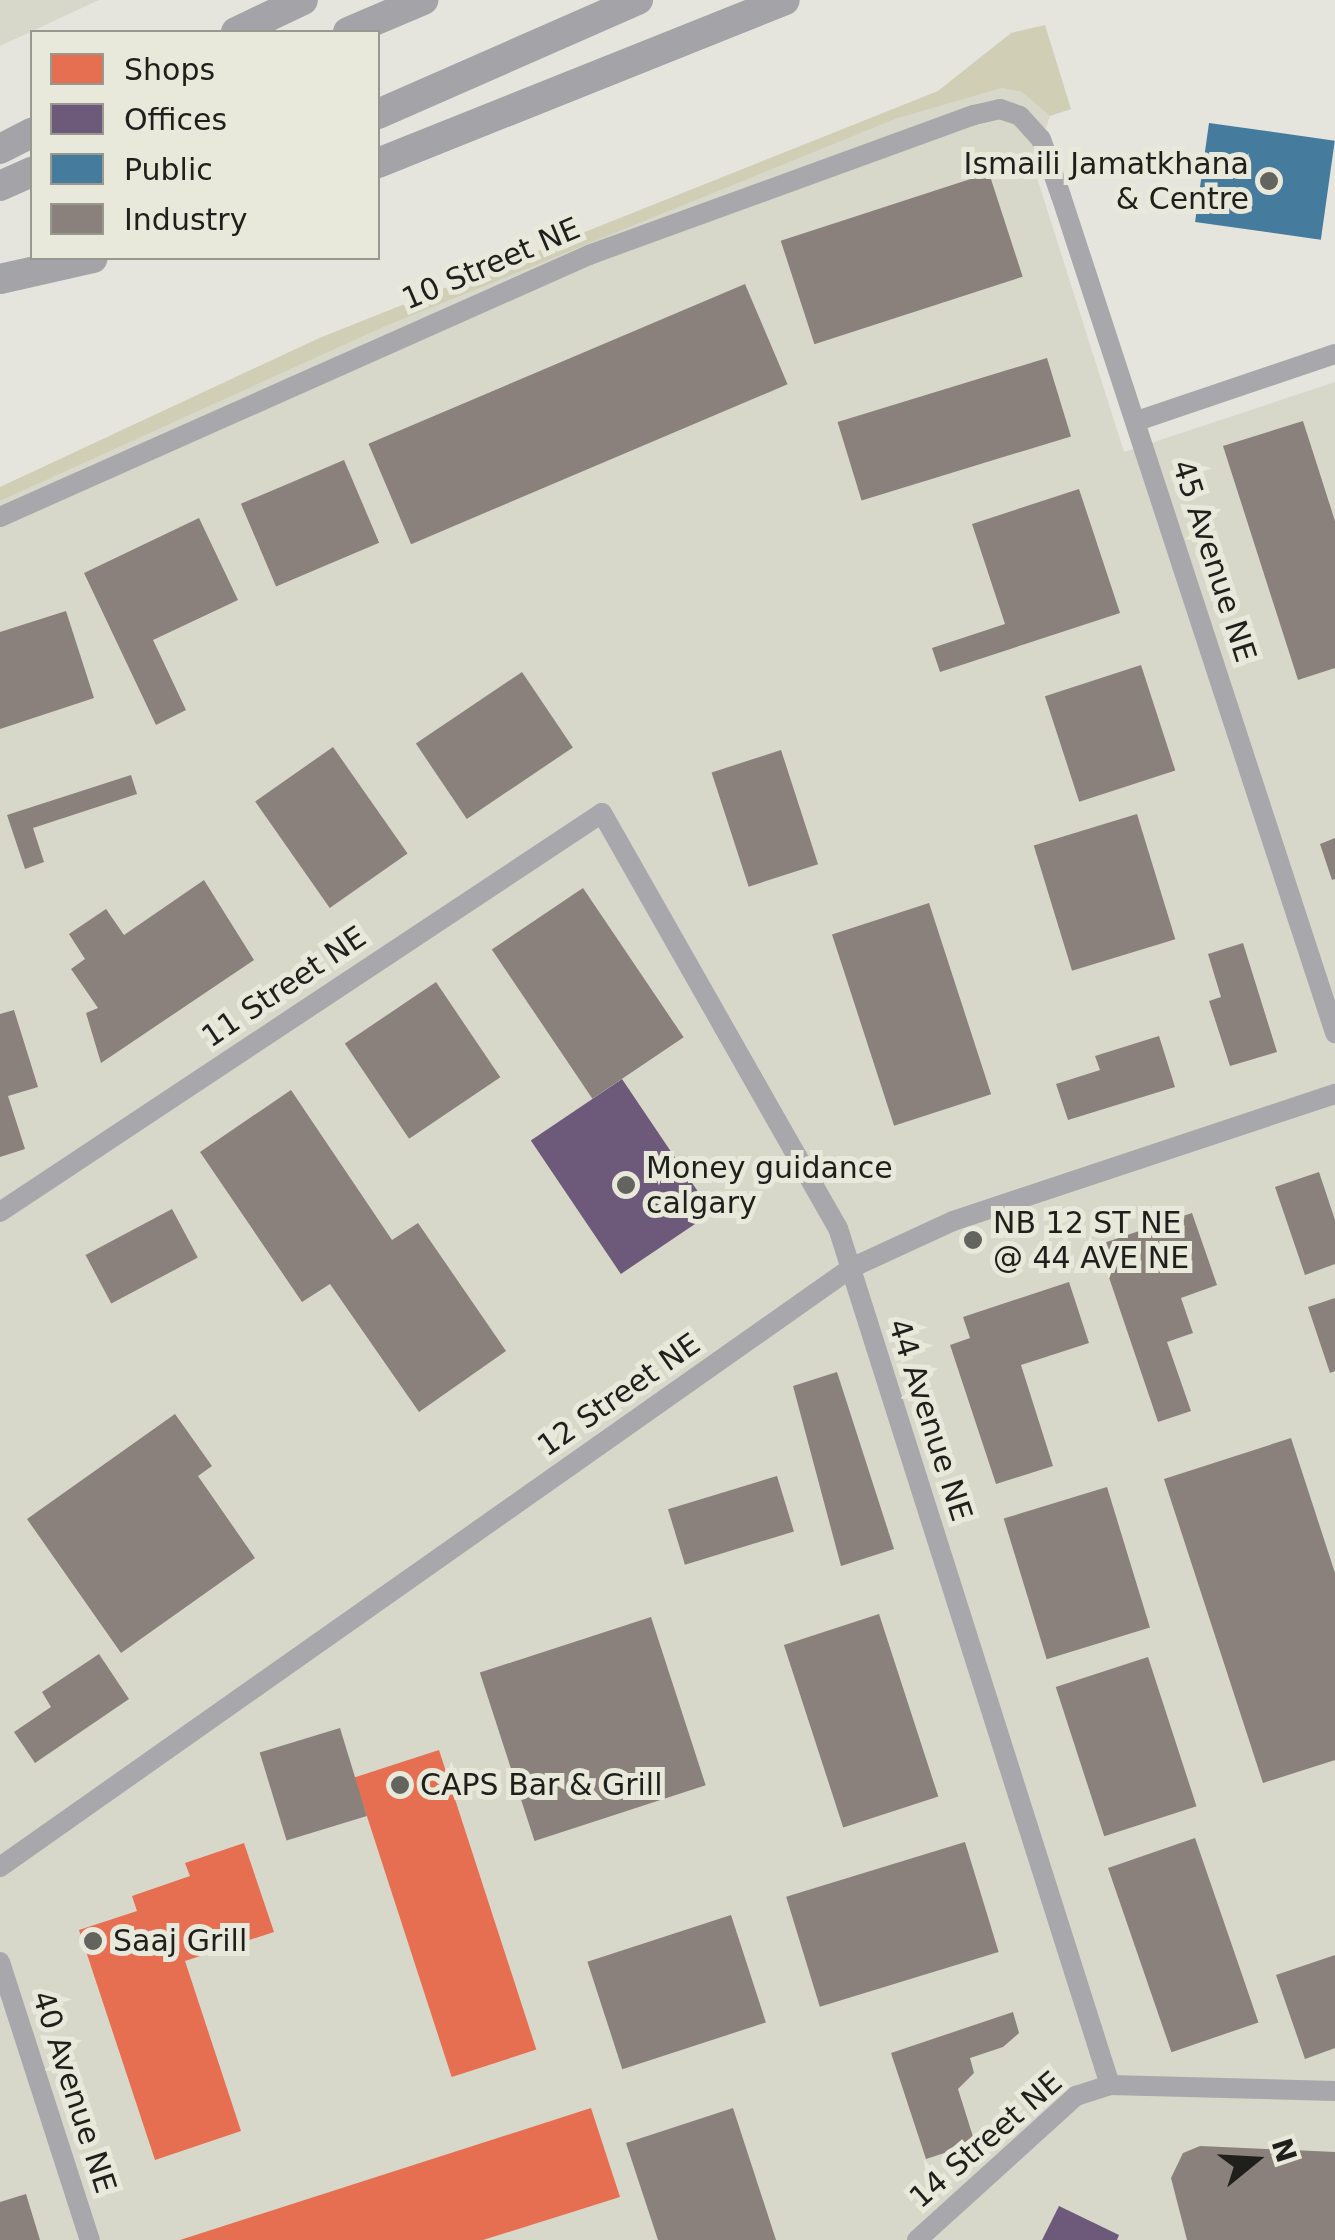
<!DOCTYPE html>
<style>
body{margin:0}
#map{position:relative;width:1335px;height:2240px;overflow:hidden;background:#e5e5de;font-family:"DejaVu Sans",sans-serif}
div>[style]{position:absolute}
[style*='--x']{left:calc(var(--x)*1px);top:calc(var(--y)*1px);width:calc(var(--w)*1px);rotate:calc(var(--a)*1deg)}
.built>*{inset:0;background:#d7d7ca}
.green>*{inset:0;background:#d0ceb5}
.shops>*{inset:0;background:#e76f51;transform-origin:0 0}
.offices>*{inset:0;background:#6d597a;transform-origin:0 0}
.public>*{inset:0;background:#457b9d;transform-origin:0 0}
.industry>*{inset:0;background:#8a817c;transform-origin:0 0}
.minor>*{height:20px;margin:-10px;padding:0 10px;transform-origin:10px;border-radius:10px;background:#a8a7ab}
.highway>*{height:30px;margin:-15px;padding:0 15px;transform-origin:15px;border-radius:15px;background:#a4a3a7}
.dots>*{width:28px;height:28px;translate:-50% -50%;box-sizing:border-box;border:5px solid #e8e8db;border-radius:50%}
span{translate:-50% -50%;white-space:nowrap;text-align:center;line-height:1.15;-webkit-text-stroke:10px #e8e8db;paint-order:stroke}
.poi-label{font-size:30px;color:#1f1f1b}
.right{translate:-100% -50%;text-align:right}
.left{translate:0 -50%;text-align:left}
.street-label{font-size:30px;color:#1f1f1b}
.legend{position:absolute;left:30px;top:30px;width:350px;height:230px;box-sizing:border-box;background:#e8e8db;border:2px solid #98988e;margin:0;padding:12px 18px;list-style:none;font-size:30px;color:#1f1f1b}
.legend li{display:flex;align-items:center;gap:20px;height:50px}
.legend b{width:50px;border:2px solid #98988e}
.north{position:absolute;left:1205px;top:2110px;width:100px;height:100px;-webkit-text-stroke:8px #e8e8db;paint-order:stroke;rotate:72deg;font-size:28px;font-weight:700;line-height:40px;text-align:center;color:#1f1f1b}
.north::after{content:'';display:block;margin:auto;width:35px;height:45px;background:#1f1f1b;clip-path:polygon(50% 0,100% 100%,50% 72%,0 100%)}
</style>
<div id="map">
<div class="built">
<i style="clip-path:polygon(0 0,99px 0,0 46px)"></i>
<i style="clip-path:polygon(1002px 88px,1022px 92px,1050px 116px,1033px 165px,1124px 452px,1335px 382px,1335px 2240px,0 2240px,0 501px,388px 325px,731px 181px,895px 119px)"></i>
</div>
<div class="green">
<i style="clip-path:polygon(1045px 25px,1071px 109px,1050px 116px,1022px 92px,1002px 88px,895px 119px,388px 325px,0 501px,0 487px,317px 339px,938px 91px,1011px 33px)"></i>
</div>
<div class="shops">
<i style="left:439px;top:1750px;width:315px;height:89px;rotate:72deg"></i>
<i style="clip-path:polygon(244px 1843px,274px 1932px,185px 1961px,241px 2131px,155px 2160px,79px 1930px,137px 1911px,132px 1896px,190px 1876px,185px 1863px)"></i>
<i style="clip-path:polygon(591px 2108px,620px 2197px,483px 2240px,180px 2240px)"></i>
</div>
<div class="offices">
<i style="left:622px;top:1079px;width:161px;height:110px;rotate:56deg"></i>
<i style="clip-path:polygon(1059px 2206px,1119px 2235px,1117px 2240px,1042px 2240px)"></i>
</div>
<div class="public">
<i style="left:1209px;top:123px;width:127px;height:100px;rotate:8deg"></i>
</div>
<div class="industry">
<i style="left:989px;top:173px;width:109px;height:219px;rotate:72deg"></i>
<i style="left:745px;top:284px;width:109px;height:409px;rotate:67deg"></i>
<i style="left:1047px;top:358px;width:82px;height:219px;rotate:73deg"></i>
<i style="clip-path:polygon(1303px 421px,1335px 521px,1335px 668px,1298px 680px,1223px 446px)"></i>
<i style="left:344px;top:460px;width:90px;height:112px;rotate:67deg"></i>
<i style="clip-path:polygon(1079px 489px,1120px 613px,940px 672px,932px 648px,1005px 624px,972px 524px)"></i>
<i style="clip-path:polygon(199px 518px,238px 600px,153px 640px,186px 710px,156px 725px,84px 573px)"></i>
<i style="clip-path:polygon(66px 611px,94px 698px,0 729px,0 632px)"></i>
<i style="left:1141px;top:665px;width:111px;height:101px;rotate:72deg"></i>
<i style="left:522px;top:672px;width:91px;height:128px;rotate:56deg"></i>
<i style="left:333px;top:747px;width:130px;height:95px;rotate:55deg"></i>
<i style="left:781px;top:750px;width:120px;height:73px;rotate:72deg"></i>
<i style="clip-path:polygon(131px 775px,137px 794px,33px 828px,44px 862px,25px 869px,7px 815px)"></i>
<i style="left:1137px;top:814px;width:131px;height:108px;rotate:73deg"></i>
<i style="clip-path:polygon(1335px 838px,1335px 879px,1332px 880px,1320px 844px)"></i>
<i style="clip-path:polygon(204px 880px,254px 960px,101px 1063px,86px 1013px,98px 1008px,71px 969px,85px 959px,69px 934px,106px 909px,124px 935px)"></i>
<i style="left:583px;top:888px;width:180px;height:110px;rotate:56deg"></i>
<i style="left:929px;top:903px;width:201px;height:102px;rotate:72deg"></i>
<i style="clip-path:polygon(1243px 943px,1277px 1052px,1230px 1066px,1209px 1001px,1221px 997px,1208px 954px)"></i>
<i style="left:436px;top:982px;width:115px;height:110px;rotate:56deg"></i>
<i style="clip-path:polygon(14px 1010px,38px 1087px,8px 1096px,25px 1149px,0 1157px,0 1014px)"></i>
<i style="clip-path:polygon(1159px 1036px,1175px 1087px,1068px 1120px,1056px 1084px,1100px 1070px,1095px 1056px)"></i>
<i style="clip-path:polygon(291px 1090px,392px 1240px,418px 1223px,506px 1351px,419px 1412px,330px 1284px,302px 1302px,200px 1152px)"></i>
<i style="clip-path:polygon(1319px 1172px,1335px 1220px,1335px 1264px,1305px 1275px,1275px 1187px)"></i>
<i style="left:172px;top:1209px;width:55px;height:98px;rotate:62deg"></i>
<i style="clip-path:polygon(1192px 1213px,1217px 1285px,1181px 1298px,1193px 1333px,1167px 1342px,1191px 1411px,1158px 1422px,1098px 1245px)"></i>
<i style="clip-path:polygon(1069px 1282px,1089px 1343px,1021px 1365px,1053px 1466px,996px 1484px,950px 1345px,970px 1338px,963px 1317px)"></i>
<i style="clip-path:polygon(1335px 1298px,1335px 1371px,1330px 1373px,1308px 1307px)"></i>
<i style="clip-path:polygon(837px 1372px,894px 1549px,841px 1566px,793px 1386px)"></i>
<i style="clip-path:polygon(175px 1414px,212px 1466px,198px 1476px,255px 1558px,121px 1653px,27px 1519px)"></i>
<i style="clip-path:polygon(1291px 1438px,1335px 1573px,1335px 1760px,1263px 1783px,1164px 1479px)"></i>
<i style="left:777px;top:1476px;width:58px;height:114px;rotate:73deg"></i>
<i style="left:1107px;top:1487px;width:147px;height:108px;rotate:73deg"></i>
<i style="left:879px;top:1614px;width:192px;height:100px;rotate:72deg"></i>
<i style="left:651px;top:1617px;width:177px;height:180px;rotate:72deg"></i>
<i style="clip-path:polygon(99px 1654px,129px 1699px,35px 1763px,14px 1732px,51px 1707px,42px 1692px)"></i>
<i style="left:1148px;top:1657px;width:157px;height:97px;rotate:72deg"></i>
<i style="left:340px;top:1728px;width:92px;height:84px;rotate:73deg"></i>
<i style="left:1195px;top:1838px;width:195px;height:92px;rotate:71deg"></i>
<i style="left:965px;top:1842px;width:115px;height:187px;rotate:73deg"></i>
<i style="left:731px;top:1915px;width:113px;height:151px;rotate:72deg"></i>
<i style="clip-path:polygon(1335px 1955px,1335px 2048px,1305px 2059px,1276px 1975px)"></i>
<i style="clip-path:polygon(1013px 2012px,1019px 2033px,1003px 2047px,970px 2058px,974px 2073px,958px 2089px,975px 2143px,926px 2159px,891px 2053px)"></i>
<i style="clip-path:polygon(733px 2108px,776px 2240px,658px 2240px,626px 2143px)"></i>
<i style="clip-path:polygon(1200px 2146px,1335px 2152px,1335px 2240px,1187px 2240px,1171px 2178px,1183px 2153px)"></i>
<i style="clip-path:polygon(26px 2194px,40px 2240px,0 2240px,0 2202px)"></i>
</div>
<div class="minor">
<i style="--x:1137;--y:421;--w:209;--a:-18.7"></i>
<i style="--x:0;--y:517;--w:645;--a:-23.98"></i>
<i style="--x:589;--y:255;--w:410;--a:-20"></i>
<i style="--x:974;--y:115;--w:27;--a:-13"></i>
<i style="--x:1000;--y:109;--w:21;--a:19"></i>
<i style="--x:1020;--y:116;--w:31;--a:48"></i>
<i style="--x:1041;--y:139;--w:60;--a:70.7"></i>
<i style="--x:1061;--y:196;--w:881;--a:71.87"></i>
<i style="--x:0;--y:1212;--w:722;--a:-33.54"></i>
<i style="--x:602;--y:813;--w:477;--a:60.4"></i>
<i style="--x:838;--y:1228;--w:899;--a:72.39"></i>
<i style="--x:0;--y:1867;--w:1041;--a:-35.14"></i>
<i style="--x:851;--y:1268;--w:112;--a:-24.7"></i>
<i style="--x:953;--y:1221;--w:403;--a:-18.4"></i>
<i style="--x:0;--y:1962;--w:292;--a:72.1"></i>
<i style="--x:917;--y:2240;--w:215;--a:-42.2"></i>
<i style="--x:1076;--y:2096;--w:36;--a:-18"></i>
<i style="--x:1110;--y:2085;--w:225;--a:1.5"></i>
</div>
<div class="highway">
<i style="--x:236;--y:32;--w:74;--a:-25.5"></i>
<i style="--x:348;--y:32;--w:82;--a:-23.1"></i>
<i style="--x:378;--y:114;--w:284;--a:-23.7"></i>
<i style="--x:0;--y:149;--w:36;--a:-27"></i>
<i style="--x:378;--y:163;--w:438;--a:-21.8"></i>
<i style="--x:0;--y:186;--w:35;--a:-24"></i>
<i style="--x:0;--y:279;--w:95;--a:-12.7"></i>
</div>
<div class="dots">
<i style="left:1269px;top:181px;background:#64645f"></i>
<i style="left:626px;top:1185px;background:#64645f"></i>
<i style="left:973px;top:1240px;background:#64645f"></i>
<i style="left:400px;top:1785px;background:#64645f"></i>
<i style="left:93px;top:1941px;background:#64645f"></i>
</div>
<div class="poi-label">
<span class="right" style="left:1249px;top:181px">Ismaili Jamatkhana<br>&amp; Centre</span>
<span class="left" style="left:646px;top:1185px">Money guidance<br>calgary</span>
<span class="left" style="left:993px;top:1240px">NB 12 ST NE<br>@ 44 AVE NE</span>
<span class="left" style="left:420px;top:1785px">CAPS Bar &amp; Grill</span>
<span class="left" style="left:113px;top:1941px">Saaj Grill</span>
</div>
<div class="street-label">
<span style="left:491px;top:264px;rotate:-23deg">10 Street NE</span>
<span style="left:1214px;top:561px;rotate:72deg">45 Avenue NE</span>
<span style="left:284px;top:987px;rotate:-34deg">11 Street NE</span>
<span style="left:619px;top:1395px;rotate:-35deg">12 Street NE</span>
<span style="left:930px;top:1420px;rotate:72deg">44 Avenue NE</span>
<span style="left:74px;top:2092px;rotate:72deg">40 Avenue NE</span>
<span style="left:986px;top:2140px;rotate:-41deg">14 Street NE</span>
</div>
<ul class="legend">
<li><b style="height:28px;background:#e76f51"></b>Shops</li>
<li><b style="height:28px;background:#6d597a"></b>Offices</li>
<li><b style="height:28px;background:#457b9d"></b>Public</li>
<li><b style="height:28px;background:#8a817c"></b>Industry</li>
</ul>
<div class="north">N</div>
</div>
